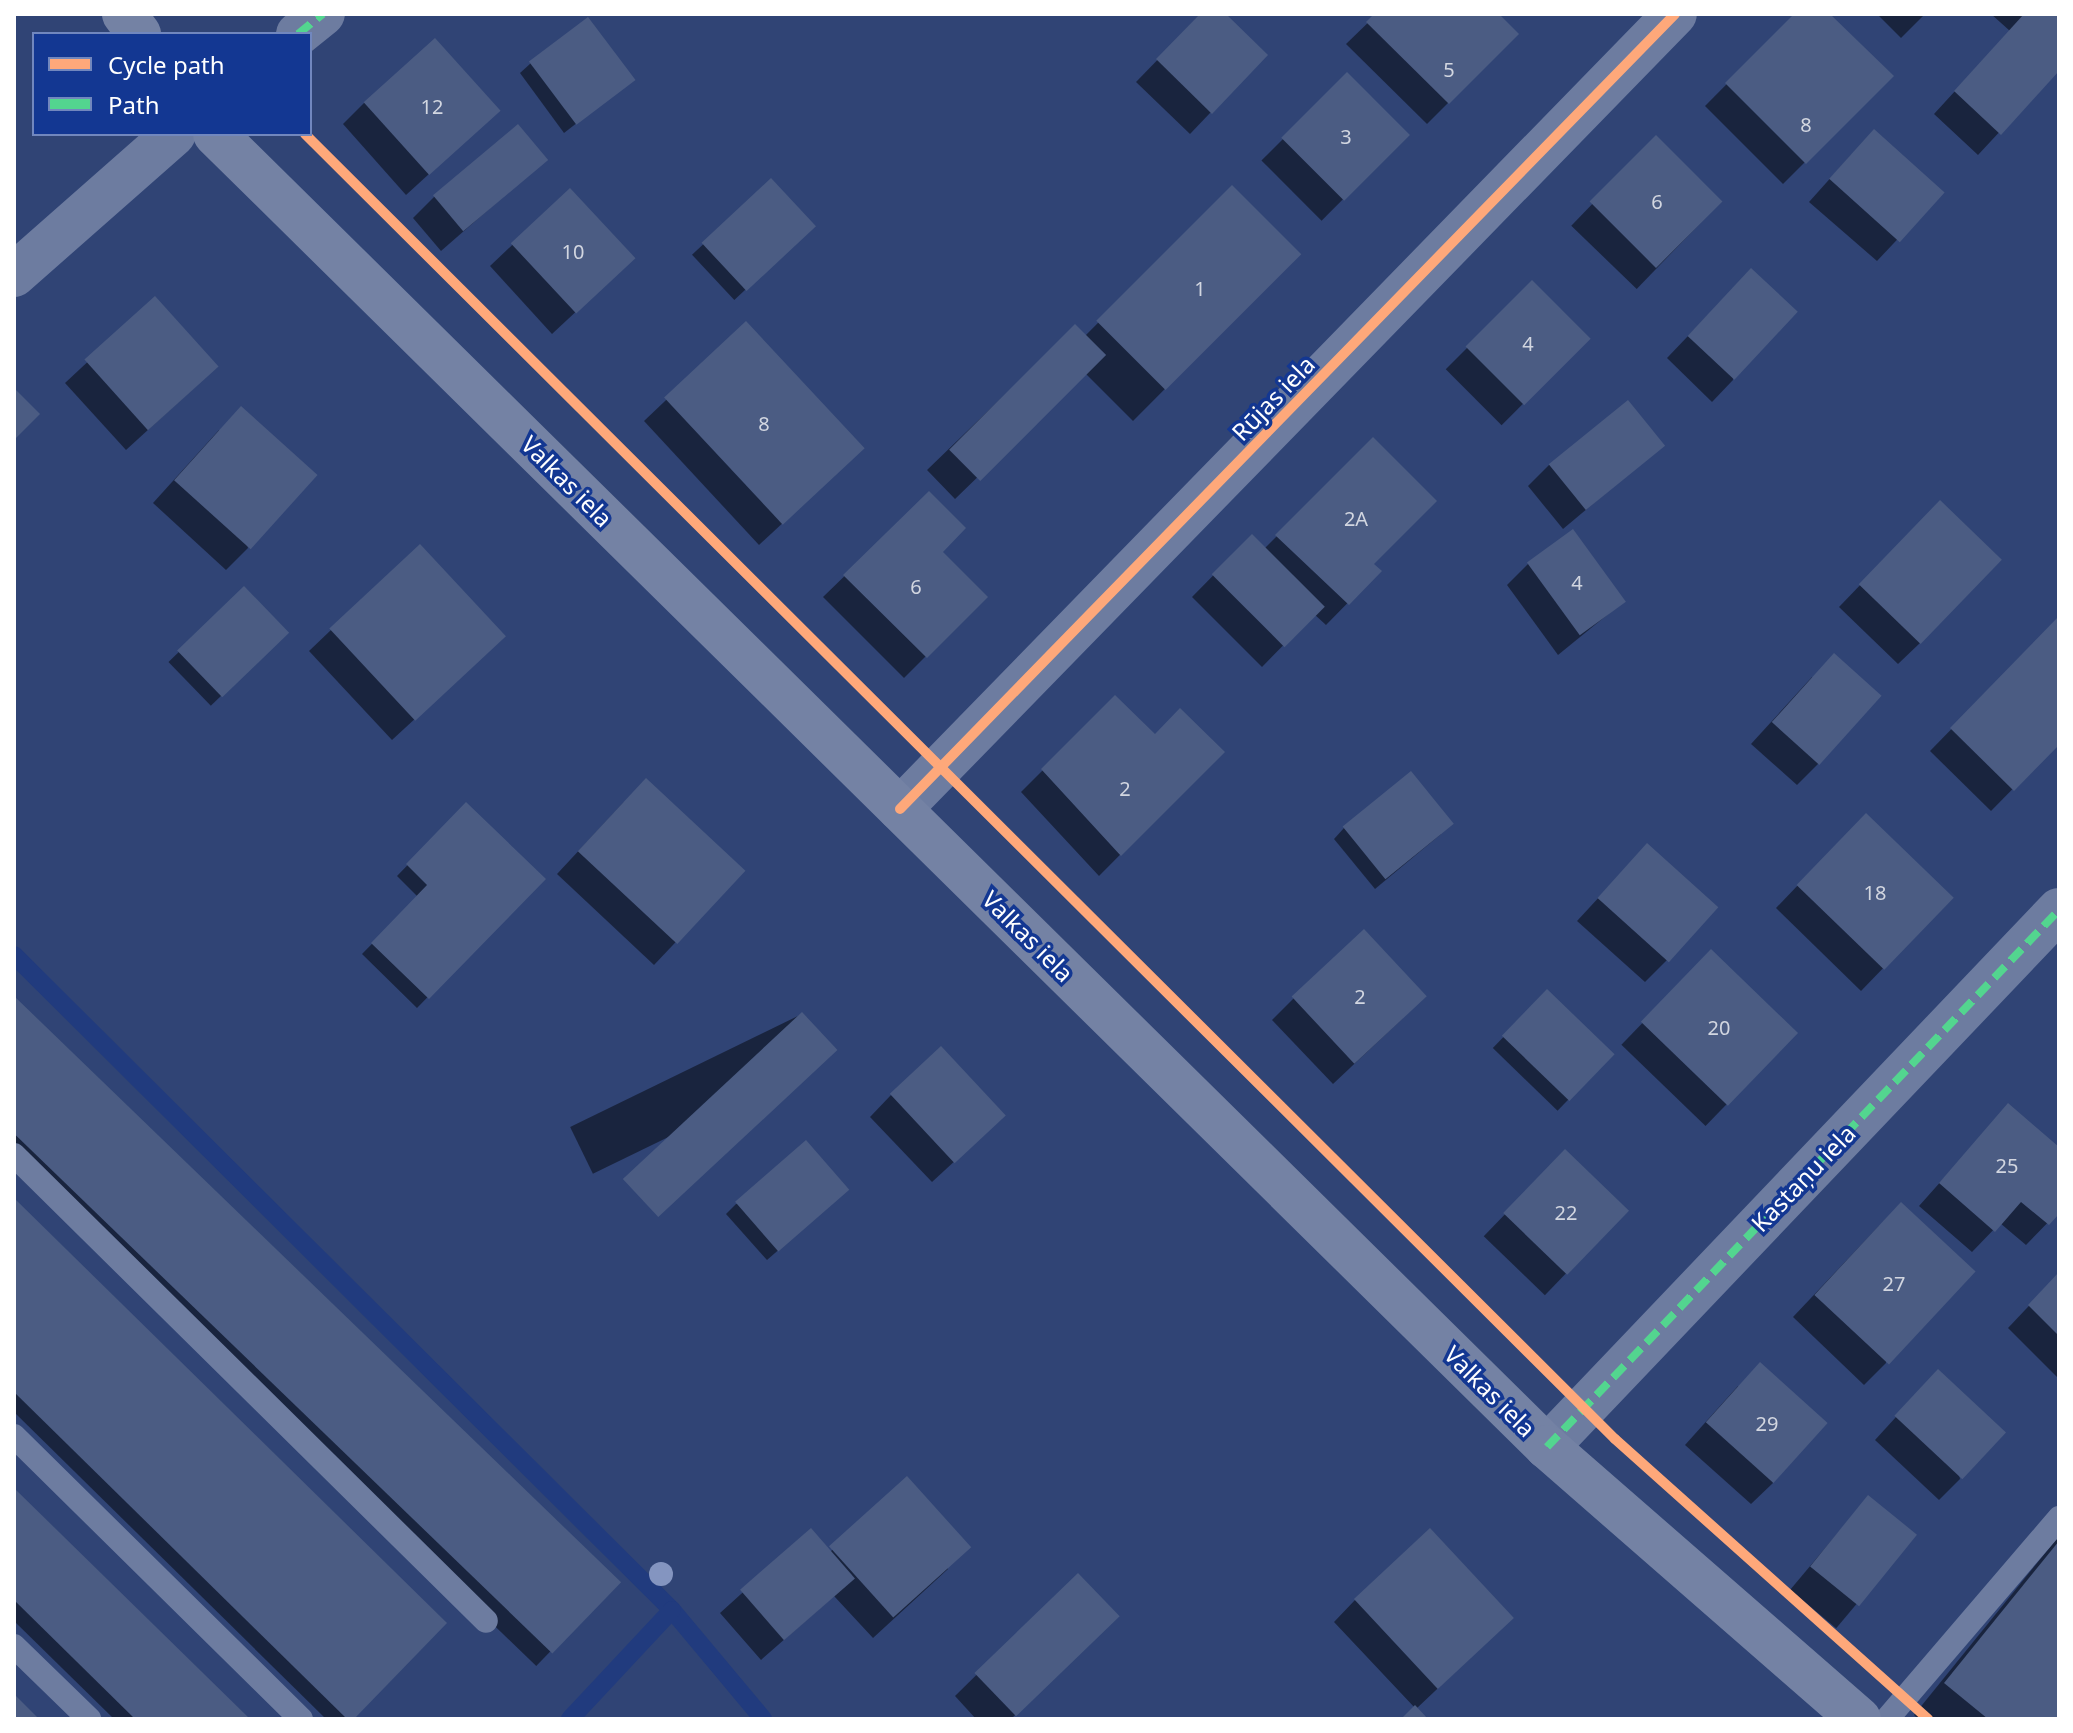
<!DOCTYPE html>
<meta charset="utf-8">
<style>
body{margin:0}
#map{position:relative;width:2073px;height:1733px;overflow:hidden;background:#304475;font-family:"Noto Sans",sans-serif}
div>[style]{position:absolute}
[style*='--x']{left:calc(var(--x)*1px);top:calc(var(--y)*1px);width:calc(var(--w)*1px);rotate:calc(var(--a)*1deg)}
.shadow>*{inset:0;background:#0007;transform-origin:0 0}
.stream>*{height:18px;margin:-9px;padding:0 9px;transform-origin:9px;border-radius:9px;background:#213b7e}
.building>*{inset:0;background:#4b5c83;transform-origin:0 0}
.lane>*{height:24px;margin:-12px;padding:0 12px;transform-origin:12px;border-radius:12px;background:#6d7ca0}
.street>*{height:44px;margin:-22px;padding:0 22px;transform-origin:22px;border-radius:22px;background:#6d7ca0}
.secondary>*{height:44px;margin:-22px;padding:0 22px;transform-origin:22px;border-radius:22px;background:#7482a4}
.quiet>*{height:8px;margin-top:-4px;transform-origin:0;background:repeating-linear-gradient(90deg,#53d58f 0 16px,transparent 0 24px)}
.cycleway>*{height:10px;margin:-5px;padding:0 5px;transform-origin:5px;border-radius:5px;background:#fea87a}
.trees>*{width:24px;height:24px;margin:-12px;border-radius:50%;background:#8495c0}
span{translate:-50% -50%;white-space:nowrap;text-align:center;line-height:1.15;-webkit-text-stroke:7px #133792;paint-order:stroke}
.number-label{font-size:20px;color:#d2d6e0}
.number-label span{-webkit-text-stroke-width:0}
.street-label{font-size:24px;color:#fff}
.frame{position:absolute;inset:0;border:16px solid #fff;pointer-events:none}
.legend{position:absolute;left:32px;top:32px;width:280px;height:104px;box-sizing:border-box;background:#133792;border:2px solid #7187be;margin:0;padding:10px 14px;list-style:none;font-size:24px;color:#fff}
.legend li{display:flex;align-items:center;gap:16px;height:40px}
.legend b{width:40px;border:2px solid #7187be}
</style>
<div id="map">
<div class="shadow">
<i style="clip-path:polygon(1202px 14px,1223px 14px,1211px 112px,1190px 134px,1136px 82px)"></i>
<i style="clip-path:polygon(1377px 14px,1496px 14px,1517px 34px,1427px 124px,1346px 44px)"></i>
<i style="clip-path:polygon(1796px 14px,1828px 14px,1891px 76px,1783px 184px,1705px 106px)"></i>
<i style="clip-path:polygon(1877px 14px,1925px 14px,1901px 38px)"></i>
<i style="clip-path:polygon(1991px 14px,2059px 14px,2059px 68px,1978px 155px,1934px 114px,2010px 31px)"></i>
<i style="clip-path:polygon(531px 63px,632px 80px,564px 133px,520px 73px)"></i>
<i style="left:1347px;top:75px;width:85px;height:121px;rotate:45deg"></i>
<i style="clip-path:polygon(365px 102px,498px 111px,406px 195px,343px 124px)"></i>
<i style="left:1656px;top:138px;width:91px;height:122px;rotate:44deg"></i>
<i style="clip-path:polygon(1852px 154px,1941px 193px,1877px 261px,1809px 202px)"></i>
<i style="clip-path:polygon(545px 160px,441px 251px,413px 218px,434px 197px)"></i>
<i style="left:771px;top:181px;width:62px;height:108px;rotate:47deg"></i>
<i style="clip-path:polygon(1232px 188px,1299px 254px,1133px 421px,1085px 373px,955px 499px,927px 470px,1075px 327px,1084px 337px)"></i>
<i style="clip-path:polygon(570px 190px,611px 279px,552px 334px,490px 266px)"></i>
<i style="left:1532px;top:283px;width:79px;height:122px;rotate:45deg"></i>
<i style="clip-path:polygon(1730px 292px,1733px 380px,1712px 402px,1667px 358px)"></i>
<i style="clip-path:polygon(155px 299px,195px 387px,126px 450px,65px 383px)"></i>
<i style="clip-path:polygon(746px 324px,840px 470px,759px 545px,644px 421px)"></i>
<i style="clip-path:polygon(219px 430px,248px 548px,226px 570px,153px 503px)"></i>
<i style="clip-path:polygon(1373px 440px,1372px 564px,1379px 571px,1326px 625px,1314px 614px,1262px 667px,1192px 597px,1252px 536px,1264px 549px)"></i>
<i style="clip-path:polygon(1662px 446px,1563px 529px,1528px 486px,1550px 464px)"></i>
<i style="clip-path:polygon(929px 494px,940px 552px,985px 597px,904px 678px,823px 597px)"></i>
<i style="clip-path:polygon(1918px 525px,1920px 643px,1898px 664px,1839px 607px)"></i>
<i style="clip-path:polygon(1529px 563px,1623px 602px,1558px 655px,1507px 585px)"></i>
<i style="left:244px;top:589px;width:61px;height:105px;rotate:46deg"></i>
<i style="clip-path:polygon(2059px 619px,2059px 742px,1991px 811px,1930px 751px)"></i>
<i style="clip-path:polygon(331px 630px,482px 657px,392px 740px,309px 651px)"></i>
<i style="clip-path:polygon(1812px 677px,1819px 763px,1797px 785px,1751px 744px)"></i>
<i style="clip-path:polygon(1115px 698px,1155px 737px,1222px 752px,1099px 876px,1021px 792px)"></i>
<i style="clip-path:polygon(624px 802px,743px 871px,654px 965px,557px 874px)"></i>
<i style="clip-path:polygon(466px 805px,543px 879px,417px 1008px,362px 954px,418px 897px,397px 876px)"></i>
<i style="clip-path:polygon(1344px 828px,1441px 834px,1375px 889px,1334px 839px)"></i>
<i style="clip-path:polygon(1844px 837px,1951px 898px,1861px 991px,1776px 908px)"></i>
<i style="clip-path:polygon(1626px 868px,1667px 960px,1645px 982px,1577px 921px)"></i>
<i style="left:1711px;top:952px;width:117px;height:129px;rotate:44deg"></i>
<i style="left:1547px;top:992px;width:90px;height:78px;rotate:44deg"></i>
<i style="clip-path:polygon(1294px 998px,1403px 1018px,1333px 1084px,1272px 1020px)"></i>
<i style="left:14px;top:999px;width:839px;height:117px;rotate:44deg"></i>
<i style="left:802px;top:1014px;width:52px;height:258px;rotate:64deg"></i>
<i style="clip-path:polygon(891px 1095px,982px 1136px,932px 1182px,870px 1117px)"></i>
<i style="clip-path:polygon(2008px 1106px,2059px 1150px,2059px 1211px,2026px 1245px,2000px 1223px,1972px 1252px,1919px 1206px)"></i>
<i style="left:1565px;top:1152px;width:85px;height:117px;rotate:44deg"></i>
<i style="clip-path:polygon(836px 1200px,767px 1260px,726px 1214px,736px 1204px)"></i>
<i style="clip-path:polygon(14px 1201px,351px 1719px,326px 1719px,14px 1412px)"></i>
<i style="clip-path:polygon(1879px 1226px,1886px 1363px,1864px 1385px,1793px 1317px)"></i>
<i style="clip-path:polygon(2059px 1274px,2059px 1379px,2008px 1328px)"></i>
<i style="clip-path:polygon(1938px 1371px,1960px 1479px,1939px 1500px,1875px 1440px)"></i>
<i style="clip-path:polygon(1738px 1386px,1773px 1483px,1751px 1504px,1685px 1445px)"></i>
<i style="clip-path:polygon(907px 1479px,948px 1569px,873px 1638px,834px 1596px,761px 1660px,720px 1613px,811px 1531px,830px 1552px)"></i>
<i style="clip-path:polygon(14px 1490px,247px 1719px,114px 1719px,14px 1621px)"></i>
<i style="left:1868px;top:1497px;width:60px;height:121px;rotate:40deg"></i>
<i style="clip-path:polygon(2059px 1536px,2059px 1719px,1918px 1719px,1914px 1715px)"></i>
<i style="clip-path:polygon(1078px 1575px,1117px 1616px,1011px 1719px,976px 1719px,955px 1696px)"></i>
<i style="clip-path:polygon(1355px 1600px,1490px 1639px,1416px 1709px,1426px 1719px,1403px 1719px,1415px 1708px,1334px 1622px)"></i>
</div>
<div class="stream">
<i style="--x:14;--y:955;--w:928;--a:44.87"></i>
<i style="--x:672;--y:1610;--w:142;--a:50.1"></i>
<i style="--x:570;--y:1719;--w:149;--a:-46.9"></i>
</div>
<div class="building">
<i style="clip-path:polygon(1200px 14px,1226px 14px,1268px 55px,1212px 114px,1156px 59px)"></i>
<i style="clip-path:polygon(1374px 14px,1499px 14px,1519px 34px,1449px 104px,1366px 22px)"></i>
<i style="clip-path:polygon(1794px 14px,1830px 14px,1894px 76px,1806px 164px,1725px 83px)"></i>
<i style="clip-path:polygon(2024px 14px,2059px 14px,2059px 71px,2001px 135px,1954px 91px)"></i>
<i style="left:588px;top:17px;width:79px;height:74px;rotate:53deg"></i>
<i style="left:435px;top:38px;width:98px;height:96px;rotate:48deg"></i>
<i style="left:1347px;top:72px;width:89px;height:93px;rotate:45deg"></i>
<i style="left:518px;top:124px;width:47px;height:111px;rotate:50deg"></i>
<i style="left:1874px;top:129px;width:95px;height:67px;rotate:42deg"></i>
<i style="left:1656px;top:135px;width:94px;height:94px;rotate:45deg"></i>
<i style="left:771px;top:178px;width:66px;height:95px;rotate:47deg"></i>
<i style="left:1232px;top:185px;width:98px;height:192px;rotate:45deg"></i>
<i style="left:570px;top:188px;width:96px;height:81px;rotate:47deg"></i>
<i style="left:1751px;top:268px;width:64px;height:93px;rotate:43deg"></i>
<i style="left:1532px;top:280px;width:83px;height:94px;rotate:45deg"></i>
<i style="left:155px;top:296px;width:95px;height:95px;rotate:48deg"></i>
<i style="left:746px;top:321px;width:174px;height:112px;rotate:47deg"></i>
<i style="left:1075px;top:324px;width:44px;height:178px;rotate:45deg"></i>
<i style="clip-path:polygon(14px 388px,40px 414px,14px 440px)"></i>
<i style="left:1628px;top:400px;width:59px;height:102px;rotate:51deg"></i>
<i style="left:241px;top:406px;width:103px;height:100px;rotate:42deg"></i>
<i style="clip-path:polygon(1373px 437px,1437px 501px,1374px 564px,1382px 571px,1349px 605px,1275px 535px)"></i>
<i style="clip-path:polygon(929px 491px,966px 528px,943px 552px,988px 597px,927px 658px,843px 575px)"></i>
<i style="left:1940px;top:500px;width:86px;height:117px;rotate:44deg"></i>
<i style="left:1573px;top:529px;width:90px;height:57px;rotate:54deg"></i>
<i style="left:1252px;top:534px;width:103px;height:57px;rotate:45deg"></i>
<i style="left:420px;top:544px;width:126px;height:124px;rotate:47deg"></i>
<i style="left:244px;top:586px;width:65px;height:93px;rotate:46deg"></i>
<i style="clip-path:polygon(2059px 616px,2059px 745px,2014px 791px,1950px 728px)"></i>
<i style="left:1834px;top:653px;width:64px;height:93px;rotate:42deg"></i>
<i style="clip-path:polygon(1115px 695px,1155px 734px,1180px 708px,1225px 752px,1121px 856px,1041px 769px)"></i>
<i style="left:1411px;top:771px;width:68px;height:88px;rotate:51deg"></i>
<i style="left:646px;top:778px;width:136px;height:100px;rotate:43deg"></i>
<i style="clip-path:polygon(466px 802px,546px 879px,429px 999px,371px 943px,427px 885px,406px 864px)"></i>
<i style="left:1866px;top:813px;width:122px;height:100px;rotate:44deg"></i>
<i style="left:1647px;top:843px;width:96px;height:74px;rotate:42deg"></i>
<i style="left:1364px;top:929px;width:92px;height:99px;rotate:47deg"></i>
<i style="left:1711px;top:949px;width:121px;height:101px;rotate:44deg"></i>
<i style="left:1547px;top:989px;width:94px;height:65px;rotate:44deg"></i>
<i style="left:14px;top:996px;width:844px;height:99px;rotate:44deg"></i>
<i style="left:802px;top:1012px;width:52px;height:245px;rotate:47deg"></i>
<i style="left:941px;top:1046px;width:95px;height:70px;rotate:47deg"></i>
<i style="clip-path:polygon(2008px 1103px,2059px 1147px,2059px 1214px,2049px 1225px,2021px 1202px,1995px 1232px,1939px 1183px)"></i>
<i style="left:806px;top:1140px;width:66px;height:94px;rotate:49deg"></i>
<i style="left:1565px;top:1149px;width:89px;height:89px;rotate:44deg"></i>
<i style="clip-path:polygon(14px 1198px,447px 1623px,354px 1719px,347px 1719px,14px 1392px)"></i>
<i style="left:1901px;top:1202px;width:102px;height:127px;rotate:43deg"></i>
<i style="clip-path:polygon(2059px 1272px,2059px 1336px,2028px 1305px)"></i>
<i style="left:1760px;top:1362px;width:91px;height:81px;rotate:42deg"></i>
<i style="left:1938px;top:1369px;width:93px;height:64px;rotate:43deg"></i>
<i style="left:907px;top:1476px;width:96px;height:105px;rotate:48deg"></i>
<i style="clip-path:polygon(14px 1488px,250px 1719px,135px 1719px,14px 1600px)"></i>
<i style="left:1868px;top:1495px;width:63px;height:92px;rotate:39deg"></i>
<i style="left:811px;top:1528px;width:67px;height:94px;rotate:49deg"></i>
<i style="left:1430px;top:1528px;width:123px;height:104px;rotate:47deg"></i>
<i style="clip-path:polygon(2059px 1541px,2059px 1719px,1988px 1719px,1944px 1683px)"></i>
<i style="left:1078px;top:1573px;width:60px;height:144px;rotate:46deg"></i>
<i style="clip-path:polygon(14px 1694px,39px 1719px,14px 1719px)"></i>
<i style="clip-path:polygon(1415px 1705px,1428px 1719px,1401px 1719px)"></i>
</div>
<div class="lane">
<i style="--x:14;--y:1155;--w:663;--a:44.63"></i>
<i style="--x:14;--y:1436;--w:403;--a:44.6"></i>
<i style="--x:14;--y:1646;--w:105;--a:44.2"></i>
<i style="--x:1887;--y:1719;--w:265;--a:-49.4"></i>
</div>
<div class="street">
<i style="--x:298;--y:34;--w:32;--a:-39"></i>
<i style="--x:14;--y:275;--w:213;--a:-41.4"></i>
<i style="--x:900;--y:809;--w:1110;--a:-45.73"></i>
<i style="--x:1547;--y:1447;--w:742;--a:-46.37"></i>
</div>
<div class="secondary">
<i style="--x:124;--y:14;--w:25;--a:53"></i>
<i style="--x:215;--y:134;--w:1870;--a:44.59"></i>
<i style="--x:1547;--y:1447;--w:414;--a:41.1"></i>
</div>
<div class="quiet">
<i style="--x:298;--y:34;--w:32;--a:-39"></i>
<i style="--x:1547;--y:1447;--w:742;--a:-46.37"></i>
</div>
<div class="cycleway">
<i style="--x:305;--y:134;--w:1849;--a:44.89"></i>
<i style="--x:1615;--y:1439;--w:420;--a:41.8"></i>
<i style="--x:900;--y:809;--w:1110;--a:-45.73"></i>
</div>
<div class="trees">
<i style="left:661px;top:1574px"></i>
</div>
<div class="number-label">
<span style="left:1449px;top:69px">5</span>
<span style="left:432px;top:106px">12</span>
<span style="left:1806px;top:124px">8</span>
<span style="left:1346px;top:136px">3</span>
<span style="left:1657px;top:201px">6</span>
<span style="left:573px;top:251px">10</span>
<span style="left:1200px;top:288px">1</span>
<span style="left:1528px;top:343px">4</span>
<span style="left:764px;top:423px">8</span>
<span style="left:1356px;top:518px">2A</span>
<span style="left:1577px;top:582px">4</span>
<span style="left:916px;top:586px">6</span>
<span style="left:1125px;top:788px">2</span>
<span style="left:1875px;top:892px">18</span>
<span style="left:1360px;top:996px">2</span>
<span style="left:1719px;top:1027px">20</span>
<span style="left:2007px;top:1165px">25</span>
<span style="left:1566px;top:1212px">22</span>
<span style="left:1894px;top:1283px">27</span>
<span style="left:1767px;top:1423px">29</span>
</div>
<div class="street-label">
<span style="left:1273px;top:398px;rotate:-46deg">Rūjas iela</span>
<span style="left:567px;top:481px;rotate:45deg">Valkas iela</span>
<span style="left:1028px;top:936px;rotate:45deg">Valkas iela</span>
<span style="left:1803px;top:1178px;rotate:-46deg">Kastaņu iela</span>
<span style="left:1490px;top:1391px;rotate:45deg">Valkas iela</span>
</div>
<div class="frame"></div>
<ul class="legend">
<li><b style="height:10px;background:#fea87a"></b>Cycle path</li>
<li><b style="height:10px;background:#53d58f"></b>Path</li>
</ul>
</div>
